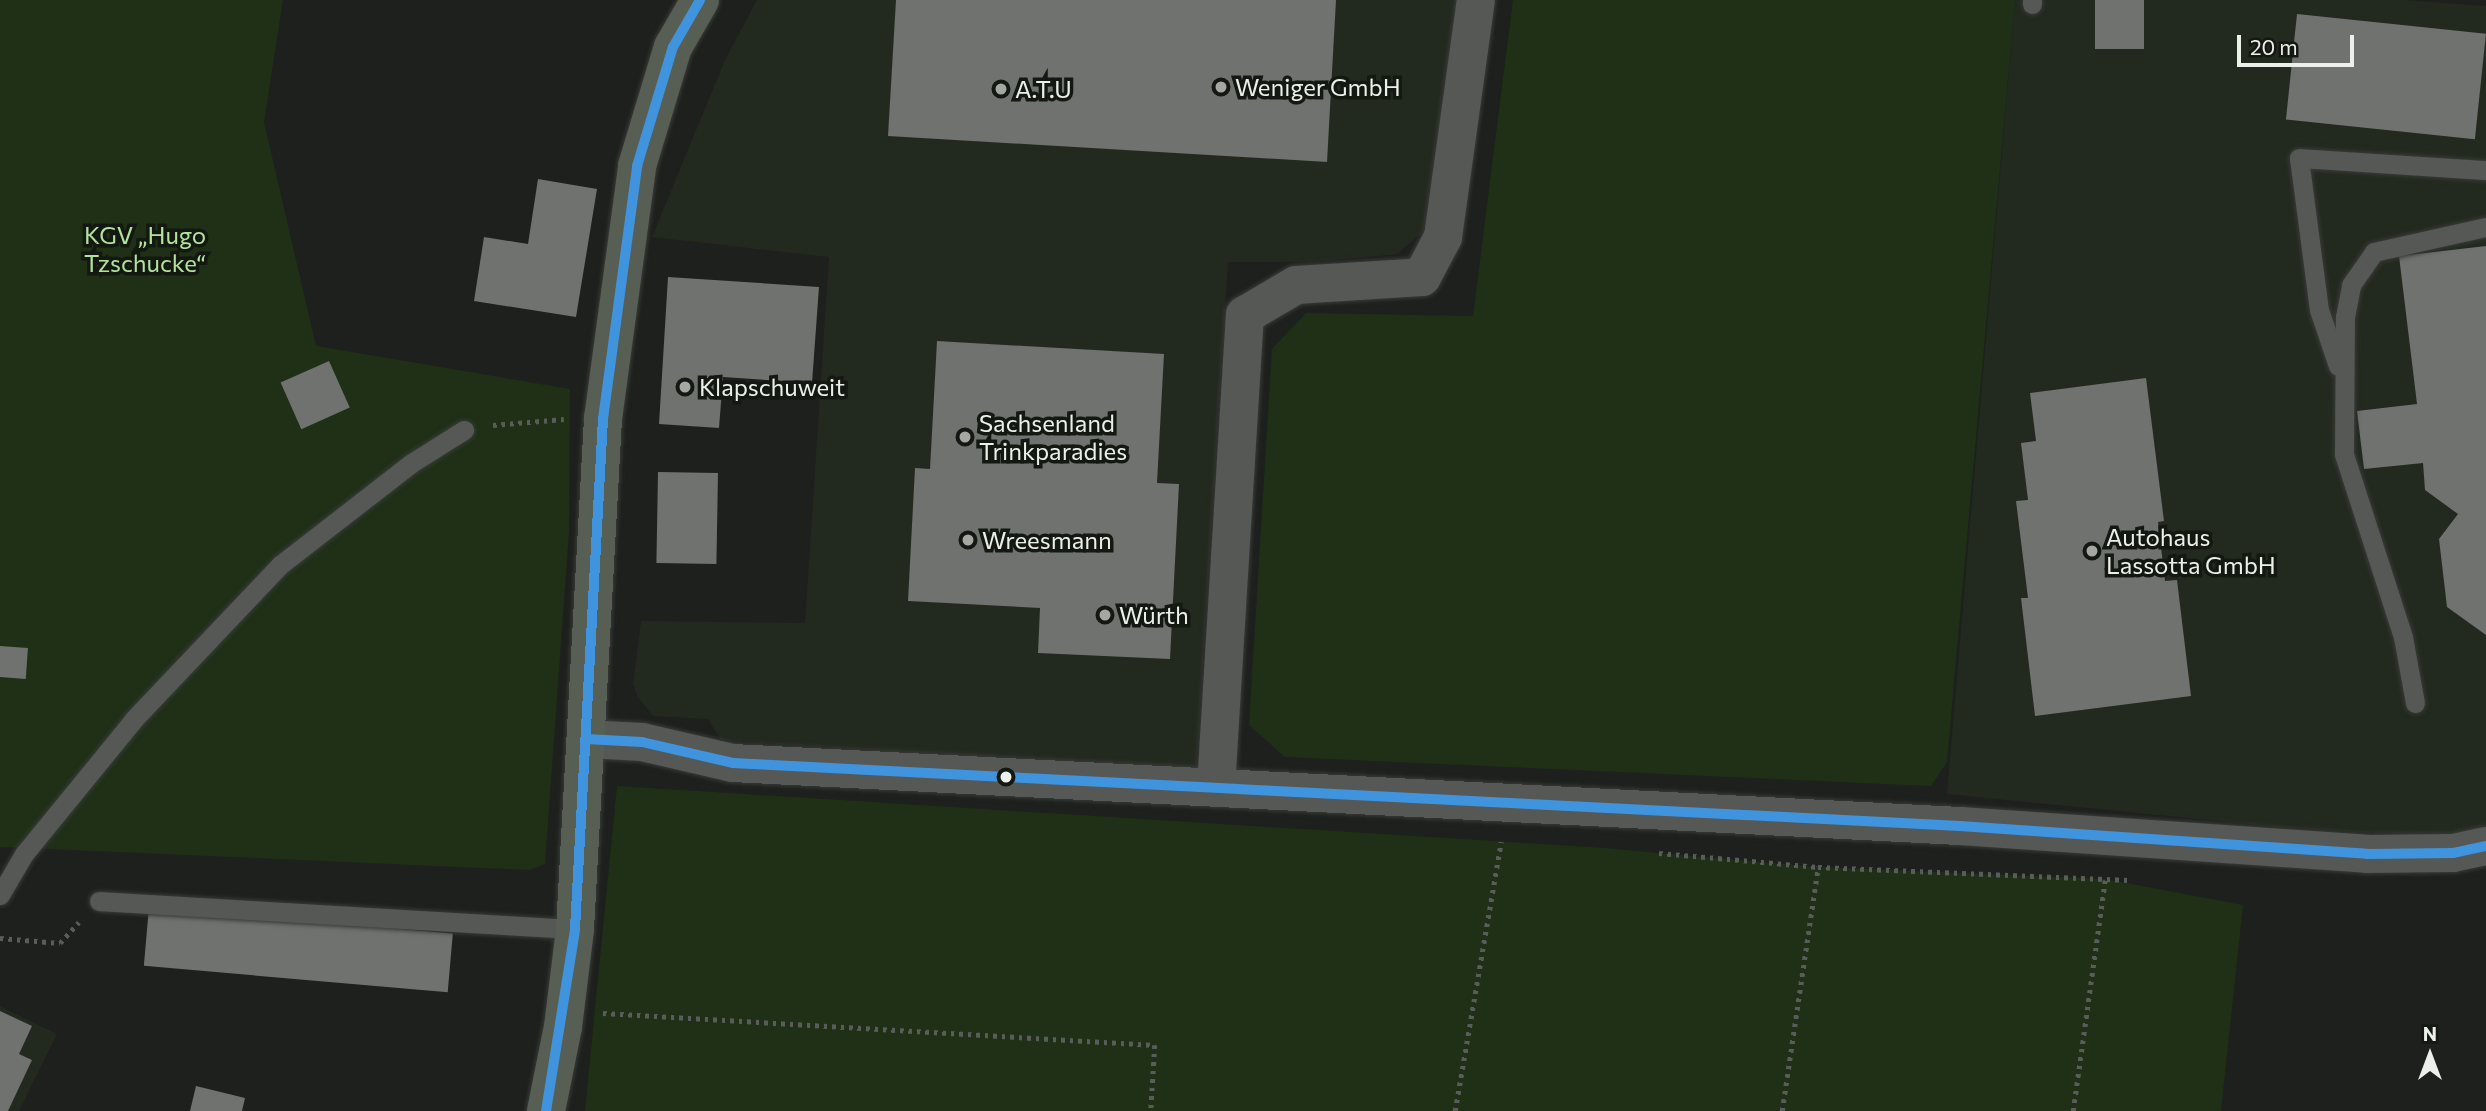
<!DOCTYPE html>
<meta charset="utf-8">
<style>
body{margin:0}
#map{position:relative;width:2486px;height:1111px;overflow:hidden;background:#1d201c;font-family:Commissioner,sans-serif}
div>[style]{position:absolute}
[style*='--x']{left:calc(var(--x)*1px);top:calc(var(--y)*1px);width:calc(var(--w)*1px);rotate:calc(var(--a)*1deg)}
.built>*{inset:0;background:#222a1f}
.green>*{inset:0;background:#1f3017}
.building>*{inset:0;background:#6f726e;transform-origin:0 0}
.path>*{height:4.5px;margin-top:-2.25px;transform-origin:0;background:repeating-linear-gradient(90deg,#5a5c59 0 3.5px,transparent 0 8.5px)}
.roads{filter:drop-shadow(0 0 2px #383b37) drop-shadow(0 0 2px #383b37)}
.service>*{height:19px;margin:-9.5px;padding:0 9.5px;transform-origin:9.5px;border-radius:9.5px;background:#565855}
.minor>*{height:38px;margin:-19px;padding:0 19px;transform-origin:19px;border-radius:19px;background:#565855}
.primary>*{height:38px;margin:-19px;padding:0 19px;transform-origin:19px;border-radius:19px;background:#575e53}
.bus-1>*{height:10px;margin:-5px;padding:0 5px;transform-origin:5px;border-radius:5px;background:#4094de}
.dots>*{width:19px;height:19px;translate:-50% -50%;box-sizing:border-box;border:4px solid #131811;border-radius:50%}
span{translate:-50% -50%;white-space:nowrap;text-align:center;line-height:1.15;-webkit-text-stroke:7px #131811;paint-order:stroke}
.poi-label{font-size:24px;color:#ecf0ea}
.left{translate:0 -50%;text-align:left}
.park-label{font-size:24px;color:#b3e29f}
.north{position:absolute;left:2395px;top:1020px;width:70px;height:70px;-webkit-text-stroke:5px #131811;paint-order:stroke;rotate:0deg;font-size:19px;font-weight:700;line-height:28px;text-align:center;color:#ecf0ea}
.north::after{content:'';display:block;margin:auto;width:24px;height:32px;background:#ecf0ea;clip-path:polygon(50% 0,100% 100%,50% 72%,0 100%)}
.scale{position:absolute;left:2237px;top:35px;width:117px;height:32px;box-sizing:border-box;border:4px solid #ecf0ea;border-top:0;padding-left:9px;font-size:21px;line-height:24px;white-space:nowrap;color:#ecf0ea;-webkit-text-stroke:5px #131811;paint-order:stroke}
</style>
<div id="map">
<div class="built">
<i style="clip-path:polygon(757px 0,1457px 0,1430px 225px,1398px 254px,1314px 262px,1228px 262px,1196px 773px,721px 740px,708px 719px,653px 716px,638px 697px,633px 684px,641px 621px,805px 623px,829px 257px,652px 237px,725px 60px)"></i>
<i style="clip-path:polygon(2015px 0,2405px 0,2486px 6px,2486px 826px,2444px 837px,2279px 827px,1947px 794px)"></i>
<i style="clip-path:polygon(0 1006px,57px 1034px,19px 1111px,0 1111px)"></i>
</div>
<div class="green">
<i style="clip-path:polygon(0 0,283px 0,264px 122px,316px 346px,570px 389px,569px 531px,545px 864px,530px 870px,0 847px)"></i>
<i style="clip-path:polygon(1513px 0,2015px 0,1947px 762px,1931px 786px,1285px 757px,1249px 725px,1272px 349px,1306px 313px,1473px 316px)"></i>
<i style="clip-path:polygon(617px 786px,1604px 848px,1818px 867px,2105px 879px,2243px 905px,2221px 1111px,585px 1111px)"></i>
</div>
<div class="building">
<i style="clip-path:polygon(896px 0,1336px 0,1327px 162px,888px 136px)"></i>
<i style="left:2095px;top:0;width:49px;height:49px"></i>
<i style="left:2297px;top:14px;width:190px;height:106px;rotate:6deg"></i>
<i style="clip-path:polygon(538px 179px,597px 189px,576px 317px,474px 301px,484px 237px,528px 244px)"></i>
<i style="clip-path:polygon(2486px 246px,2486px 635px,2447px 607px,2439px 539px,2458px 514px,2425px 490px,2423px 463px,2364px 469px,2357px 411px,2417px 404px,2399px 256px)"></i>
<i style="clip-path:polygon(668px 277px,819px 287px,812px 383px,723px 377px,719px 428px,659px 424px)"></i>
<i style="clip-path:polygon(937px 341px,1164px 354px,1157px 483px,1179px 484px,1170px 659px,1038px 653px,1040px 608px,908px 601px,915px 468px,930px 469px)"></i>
<i style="left:329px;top:361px;width:51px;height:53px;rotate:66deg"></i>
<i style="clip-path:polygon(2146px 378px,2164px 521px,2158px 522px,2165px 581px,2177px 580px,2191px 696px,2035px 716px,2021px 598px,2028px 598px,2016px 501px,2028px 500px,2021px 443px,2036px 441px,2030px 393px)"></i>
<i style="left:658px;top:472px;width:60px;height:91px;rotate:1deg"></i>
<i style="left:0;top:646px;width:28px;height:31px;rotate:4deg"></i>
<i style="left:149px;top:907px;width:305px;height:59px;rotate:5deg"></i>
<i style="clip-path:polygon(0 1011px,32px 1026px,19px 1054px,32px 1060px,8px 1111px,0 1111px)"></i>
<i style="clip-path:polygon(196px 1086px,245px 1098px,242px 1111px,190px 1111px)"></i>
</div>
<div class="path">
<i style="--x:493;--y:425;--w:71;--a:-4.8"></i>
<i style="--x:1659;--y:853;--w:160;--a:5"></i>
<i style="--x:1818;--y:867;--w:311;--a:2.4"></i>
<i style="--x:0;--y:938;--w:60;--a:4.8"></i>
<i style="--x:60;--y:943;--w:28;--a:-48"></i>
<i style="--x:603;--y:1013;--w:553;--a:3.32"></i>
<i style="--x:1155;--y:1045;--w:66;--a:93.5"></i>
<i style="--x:1455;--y:1111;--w:273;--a:-80.3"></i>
<i style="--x:1782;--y:1111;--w:247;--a:-81.6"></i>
<i style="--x:2073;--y:1111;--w:233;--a:-82.1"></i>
</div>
<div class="roads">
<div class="service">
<i style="--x:2032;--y:0;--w:4;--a:90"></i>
<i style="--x:2338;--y:366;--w:59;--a:-108.7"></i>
<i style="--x:2319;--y:310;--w:153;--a:-97.5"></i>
<i style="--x:2299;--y:158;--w:187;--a:3.7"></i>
<i style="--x:2415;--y:703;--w:67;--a:-100.3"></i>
<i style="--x:2403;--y:637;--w:192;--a:-107.9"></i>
<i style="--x:2344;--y:454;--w:137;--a:-89.6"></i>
<i style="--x:2345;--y:317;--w:33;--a:-79"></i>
<i style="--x:2351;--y:285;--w:40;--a:-55.1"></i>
<i style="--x:2374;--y:252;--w:115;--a:-12.6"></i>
<i style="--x:0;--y:895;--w:48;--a:-59.7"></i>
<i style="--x:24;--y:854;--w:174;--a:-50.8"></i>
<i style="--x:134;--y:719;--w:212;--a:-46.5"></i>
<i style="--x:280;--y:565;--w:165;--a:-37.8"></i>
<i style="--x:410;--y:464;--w:64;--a:-32.2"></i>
<i style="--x:99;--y:901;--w:477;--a:3.4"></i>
</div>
<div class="minor">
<i style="--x:586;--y:739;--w:56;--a:3.1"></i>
<i style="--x:642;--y:742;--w:93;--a:13"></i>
<i style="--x:733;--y:763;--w:1229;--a:2.94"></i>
<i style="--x:1960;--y:826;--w:408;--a:3.9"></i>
<i style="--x:2367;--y:854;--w:86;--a:-0.7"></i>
<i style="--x:2453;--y:853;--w:34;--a:-12"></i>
<i style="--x:1216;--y:787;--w:473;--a:-86.5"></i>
<i style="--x:1245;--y:315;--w:59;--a:-30.5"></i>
<i style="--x:1296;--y:285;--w:126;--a:-3.6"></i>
<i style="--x:1422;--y:277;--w:45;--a:-62.3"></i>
<i style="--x:1443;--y:237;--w:239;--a:-82.1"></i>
</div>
<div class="primary">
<i style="--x:546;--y:1111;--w:86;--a:-78.6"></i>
<i style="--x:563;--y:1027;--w:99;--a:-83"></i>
<i style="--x:575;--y:929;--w:511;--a:-86.86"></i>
<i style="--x:603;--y:419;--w:255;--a:-82.3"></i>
<i style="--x:637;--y:166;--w:124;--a:-73.2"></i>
<i style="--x:673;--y:47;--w:54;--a:-60.1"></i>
</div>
</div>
<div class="bus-1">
<i style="--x:586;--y:739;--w:56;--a:3.1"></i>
<i style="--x:642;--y:742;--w:93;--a:13"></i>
<i style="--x:733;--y:763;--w:1229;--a:2.94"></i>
<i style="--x:1960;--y:826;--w:408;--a:3.9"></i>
<i style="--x:2367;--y:854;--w:86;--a:-0.7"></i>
<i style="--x:2453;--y:853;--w:34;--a:-12"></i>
<i style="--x:546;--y:1111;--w:184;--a:-80.9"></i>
<i style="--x:575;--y:929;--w:511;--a:-86.86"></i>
<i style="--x:603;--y:419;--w:255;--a:-82.3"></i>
<i style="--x:637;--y:166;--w:124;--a:-73.2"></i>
<i style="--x:673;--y:47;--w:54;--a:-60.1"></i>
</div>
<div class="dots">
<i style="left:1221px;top:87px;background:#a4a7a2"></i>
<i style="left:1001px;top:89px;background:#a4a7a2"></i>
<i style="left:685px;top:387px;background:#a4a7a2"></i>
<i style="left:965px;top:437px;background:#a4a7a2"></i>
<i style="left:968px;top:540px;background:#a4a7a2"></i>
<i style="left:2092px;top:551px;background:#a4a7a2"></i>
<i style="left:1105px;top:615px;background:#a4a7a2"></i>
<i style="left:1006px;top:777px;background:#ecf0ea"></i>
</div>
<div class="poi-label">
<span class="left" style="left:1235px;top:87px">Weniger GmbH</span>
<span class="left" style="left:1015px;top:89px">A.T.U</span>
<span class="left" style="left:699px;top:387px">Klapschuweit</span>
<span class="left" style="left:979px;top:437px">Sachsenland<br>Trinkparadies</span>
<span class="left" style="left:2106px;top:551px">Autohaus<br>Lassotta GmbH</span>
<span class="left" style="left:982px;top:540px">Wreesmann</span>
<span class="left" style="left:1119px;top:615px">Würth</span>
</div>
<div class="park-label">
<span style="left:145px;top:249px">KGV „Hugo<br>Tzschucke“</span>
</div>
<div class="north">N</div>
<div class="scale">20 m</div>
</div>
